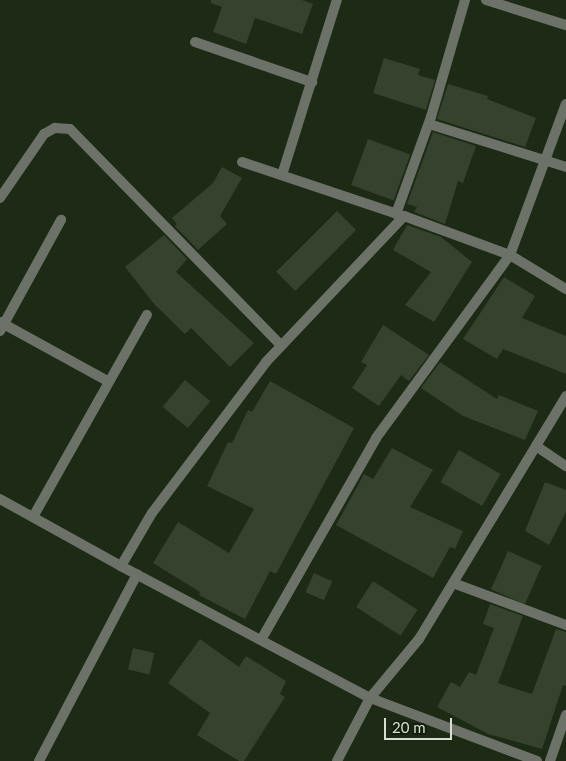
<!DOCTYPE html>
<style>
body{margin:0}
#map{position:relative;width:566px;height:761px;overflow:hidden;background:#1d2a16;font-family:Lato,sans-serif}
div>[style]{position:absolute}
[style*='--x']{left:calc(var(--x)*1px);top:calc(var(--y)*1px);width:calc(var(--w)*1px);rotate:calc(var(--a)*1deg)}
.building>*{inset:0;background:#35422d;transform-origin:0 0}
.minor>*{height:10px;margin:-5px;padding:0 5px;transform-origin:5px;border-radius:5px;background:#6c7268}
.tertiary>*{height:10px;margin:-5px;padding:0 5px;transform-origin:5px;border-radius:5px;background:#6c7268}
span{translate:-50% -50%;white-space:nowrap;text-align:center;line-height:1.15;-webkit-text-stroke:4px #14200d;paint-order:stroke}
.scale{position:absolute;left:384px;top:718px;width:68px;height:22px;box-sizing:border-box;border:2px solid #d6dfd2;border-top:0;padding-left:6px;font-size:15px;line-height:18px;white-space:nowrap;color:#d6dfd2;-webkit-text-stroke:4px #14200d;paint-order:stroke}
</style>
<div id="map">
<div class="building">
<i style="clip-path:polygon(211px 0,302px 0,313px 4px,302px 34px,255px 18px,246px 44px,213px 32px,222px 7px,211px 3px)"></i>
<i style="clip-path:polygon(384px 58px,420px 69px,418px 75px,435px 80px,426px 110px,373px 93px)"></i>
<i style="clip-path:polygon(448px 84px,488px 96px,487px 99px,536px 118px,525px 147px,437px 119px)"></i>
<i style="clip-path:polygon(433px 132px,476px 146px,463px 183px,458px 181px,445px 224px,414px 212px,417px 207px,407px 204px)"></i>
<i style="left:368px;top:139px;width:45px;height:49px;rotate:20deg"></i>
<i style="clip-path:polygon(222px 167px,242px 178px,220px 216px,227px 224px,198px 250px,175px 226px,177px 224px,172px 218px,213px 183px)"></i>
<i style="left:337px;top:211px;width:27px;height:86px;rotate:45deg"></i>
<i style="clip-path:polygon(407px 225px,441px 237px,472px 262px,434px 322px,405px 305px,431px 272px,393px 250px)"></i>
<i style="clip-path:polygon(164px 235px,187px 259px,176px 272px,254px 343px,230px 367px,191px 328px,185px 334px,155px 305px,125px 267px)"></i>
<i style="clip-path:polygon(504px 277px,535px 296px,522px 318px,566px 336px,566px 374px,503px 349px,497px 359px,463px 339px)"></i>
<i style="clip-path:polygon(383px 325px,429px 355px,409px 381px,401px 375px,379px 406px,352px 388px,367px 365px,361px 362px)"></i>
<i style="clip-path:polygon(440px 362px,497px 399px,499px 395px,538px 411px,525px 440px,463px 416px,421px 388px)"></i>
<i style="left:185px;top:380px;width:33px;height:35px;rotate:40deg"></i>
<i style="clip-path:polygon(270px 381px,354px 428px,276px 574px,270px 571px,245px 619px,199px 595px,200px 592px,153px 563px,178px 522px,229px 553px,254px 509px,207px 486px,228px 442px,232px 443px,248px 410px,252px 412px)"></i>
<i style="clip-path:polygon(392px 448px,433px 470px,410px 507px,463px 531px,455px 549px,450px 547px,433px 578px,336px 525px,364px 474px,373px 479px)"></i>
<i style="left:459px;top:450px;width:48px;height:37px;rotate:30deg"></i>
<i style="clip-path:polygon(545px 482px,566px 490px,566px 512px,549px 545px,525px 531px)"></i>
<i style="left:508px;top:551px;width:37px;height:42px;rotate:24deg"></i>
<i style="left:314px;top:573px;width:20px;height:21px;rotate:24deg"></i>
<i style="left:373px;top:581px;width:53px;height:31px;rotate:33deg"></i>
<i style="clip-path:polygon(490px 604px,523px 616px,498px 683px,532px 694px,556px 629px,566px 632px,566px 686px,563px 685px,542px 749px,488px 734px,437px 707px,451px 682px,460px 687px,469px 672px,476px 675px,494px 628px,483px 624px)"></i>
<i style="clip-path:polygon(200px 639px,239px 667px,246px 656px,286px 681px,280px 694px,285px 697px,244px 761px,239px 761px,197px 735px,210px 713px,168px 683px)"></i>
<i style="left:133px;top:648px;width:22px;height:22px;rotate:13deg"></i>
</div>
<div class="minor">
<i style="--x:486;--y:0;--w:84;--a:17.4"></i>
<i style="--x:195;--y:42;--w:124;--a:18.9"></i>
<i style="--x:429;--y:124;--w:144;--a:17.4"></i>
<i style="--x:242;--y:162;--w:170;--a:18.5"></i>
<i style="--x:282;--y:175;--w:183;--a:-72.6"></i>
<i style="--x:0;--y:198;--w:78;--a:-55.5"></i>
<i style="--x:44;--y:134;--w:13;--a:-29"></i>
<i style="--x:55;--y:128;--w:15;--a:4"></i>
<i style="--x:70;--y:129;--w:302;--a:45.7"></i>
<i style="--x:396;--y:214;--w:103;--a:-70.2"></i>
<i style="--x:431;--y:117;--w:122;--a:-73.8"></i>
<i style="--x:0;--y:322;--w:124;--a:28.8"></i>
<i style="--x:0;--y:331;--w:127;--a:-61.2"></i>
<i style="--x:536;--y:446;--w:36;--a:34"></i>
<i style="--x:0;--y:499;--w:138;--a:29"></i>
<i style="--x:33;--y:517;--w:232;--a:-60.6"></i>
<i style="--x:453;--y:583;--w:121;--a:20.4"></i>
<i style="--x:261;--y:640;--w:232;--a:-60.3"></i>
<i style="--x:376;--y:438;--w:227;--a:-53.8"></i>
<i style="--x:510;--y:255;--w:161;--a:-69.7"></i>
<i style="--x:39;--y:761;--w:211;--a:-62.3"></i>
<i style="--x:537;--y:761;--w:178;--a:-159.3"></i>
<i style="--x:370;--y:698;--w:282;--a:-152.1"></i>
<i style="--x:121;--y:566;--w:61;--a:-59.7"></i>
<i style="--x:152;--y:513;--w:189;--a:-52.9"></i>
<i style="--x:266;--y:362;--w:201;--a:-46.6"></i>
<i style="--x:404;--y:216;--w:113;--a:20.2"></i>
<i style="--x:510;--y:255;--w:66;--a:31.3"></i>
<i style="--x:550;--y:761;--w:49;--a:-70.8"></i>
</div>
<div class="tertiary">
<i style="--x:337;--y:761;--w:71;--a:-62.4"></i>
<i style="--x:370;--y:698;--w:77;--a:-50.3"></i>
<i style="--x:419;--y:639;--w:284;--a:-58.8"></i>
</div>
<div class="scale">20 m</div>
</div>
